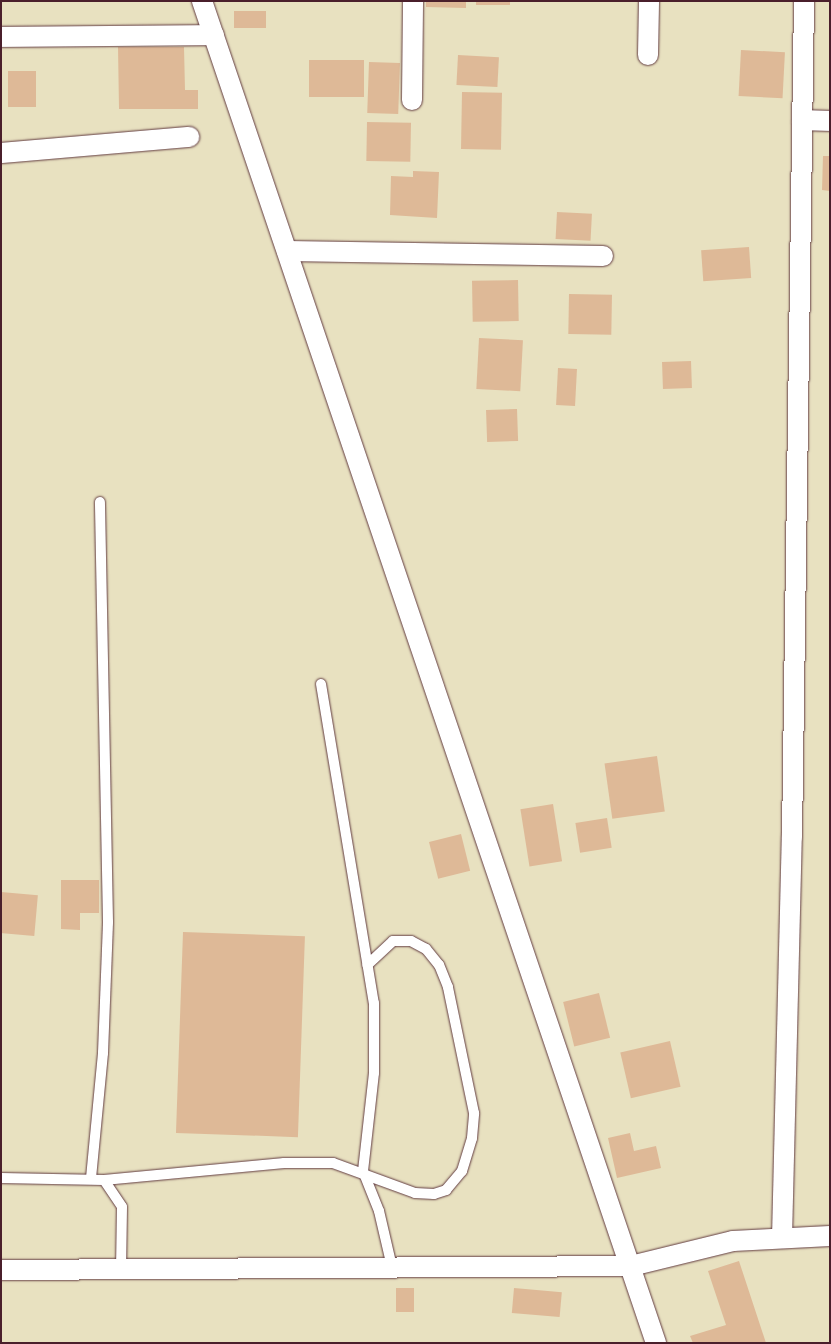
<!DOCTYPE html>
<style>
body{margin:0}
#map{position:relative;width:831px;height:1344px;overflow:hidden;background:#e8e1c0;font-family:Mali,sans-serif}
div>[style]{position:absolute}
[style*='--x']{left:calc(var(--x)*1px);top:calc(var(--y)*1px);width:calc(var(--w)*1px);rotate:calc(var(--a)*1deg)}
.building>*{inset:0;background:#deb997;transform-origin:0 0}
.roads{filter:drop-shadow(0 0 1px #623c41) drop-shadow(0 0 1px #623c41)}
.service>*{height:10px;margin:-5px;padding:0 5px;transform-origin:5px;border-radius:5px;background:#fff}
.minor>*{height:20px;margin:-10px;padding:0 10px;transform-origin:10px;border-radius:10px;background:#fff}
span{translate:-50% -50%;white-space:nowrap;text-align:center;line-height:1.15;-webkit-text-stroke:4px #f7f3e8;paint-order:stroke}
.frame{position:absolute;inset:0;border:2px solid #4a1f2b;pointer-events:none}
</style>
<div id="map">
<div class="building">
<i style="clip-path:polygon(426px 1px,466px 1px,466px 8px,426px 7px)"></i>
<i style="left:476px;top:1px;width:34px;height:4px"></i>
<i style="left:266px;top:11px;width:17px;height:32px;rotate:90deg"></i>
<i style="clip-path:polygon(118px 47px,184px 47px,185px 90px,198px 90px,198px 109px,119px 109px)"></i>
<i style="left:741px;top:50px;width:44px;height:46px;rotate:3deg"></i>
<i style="left:458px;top:55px;width:41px;height:30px;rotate:3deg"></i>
<i style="left:309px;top:60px;width:55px;height:37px"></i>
<i style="left:369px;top:62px;width:31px;height:51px;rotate:2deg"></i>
<i style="left:8px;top:71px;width:28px;height:36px"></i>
<i style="left:462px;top:92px;width:40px;height:57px;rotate:1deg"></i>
<i style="left:367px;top:122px;width:44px;height:39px;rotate:1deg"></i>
<i style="clip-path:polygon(823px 156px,830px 156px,830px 191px,822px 190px)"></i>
<i style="clip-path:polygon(413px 171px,439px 172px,437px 218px,390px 215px,391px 176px,413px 177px)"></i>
<i style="left:557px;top:212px;width:35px;height:27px;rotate:3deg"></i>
<i style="left:749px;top:247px;width:31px;height:48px;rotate:86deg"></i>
<i style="left:518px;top:280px;width:41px;height:46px;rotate:89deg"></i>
<i style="left:569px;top:294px;width:43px;height:40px;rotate:1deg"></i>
<i style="left:479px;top:338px;width:44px;height:51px;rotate:3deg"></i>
<i style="left:691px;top:361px;width:27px;height:29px;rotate:88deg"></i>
<i style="left:558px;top:368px;width:19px;height:37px;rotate:3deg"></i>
<i style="left:517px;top:409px;width:32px;height:31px;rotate:88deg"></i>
<i style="left:657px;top:756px;width:56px;height:53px;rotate:82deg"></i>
<i style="left:553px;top:804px;width:58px;height:33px;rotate:81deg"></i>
<i style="left:607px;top:818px;width:30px;height:32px;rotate:81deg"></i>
<i style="left:461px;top:834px;width:38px;height:33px;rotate:76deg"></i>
<i style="clip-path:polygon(61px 880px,99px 880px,99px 913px,80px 913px,80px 930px,61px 929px)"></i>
<i style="left:1px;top:892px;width:37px;height:41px;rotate:5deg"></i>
<i style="left:183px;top:932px;width:122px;height:201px;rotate:2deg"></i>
<i style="left:599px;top:993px;width:46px;height:37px;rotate:76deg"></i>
<i style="left:670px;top:1041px;width:47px;height:51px;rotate:77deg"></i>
<i style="clip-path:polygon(630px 1133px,634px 1151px,656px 1146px,661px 1168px,617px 1178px,608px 1138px)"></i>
<i style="clip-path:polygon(739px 1261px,766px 1343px,693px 1343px,690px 1336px,726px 1325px,708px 1271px)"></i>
<i style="left:396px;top:1288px;width:18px;height:24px"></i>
<i style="left:514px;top:1288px;width:48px;height:25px;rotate:5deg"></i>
</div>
<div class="roads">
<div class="service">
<i style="--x:321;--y:684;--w:323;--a:80.6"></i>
<i style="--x:374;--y:1003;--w:70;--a:90"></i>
<i style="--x:374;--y:1073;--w:99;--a:96.4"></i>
<i style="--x:363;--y:1171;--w:43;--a:68.2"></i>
<i style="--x:379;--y:1211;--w:57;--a:76.9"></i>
<i style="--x:1;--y:1178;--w:103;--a:1.1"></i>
<i style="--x:104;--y:1180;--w:32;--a:56"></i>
<i style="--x:122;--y:1207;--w:62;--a:90.9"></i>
<i style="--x:91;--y:1178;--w:126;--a:-84.5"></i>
<i style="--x:103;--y:1053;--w:131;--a:-87.8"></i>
<i style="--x:108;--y:922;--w:420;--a:-91.1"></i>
<i style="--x:104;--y:1180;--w:181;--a:-5.4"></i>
<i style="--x:284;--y:1163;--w:49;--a:0"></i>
<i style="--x:333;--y:1163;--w:87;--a:20.1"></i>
<i style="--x:415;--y:1193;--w:19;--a:3"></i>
<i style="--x:434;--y:1194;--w:13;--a:-18"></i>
<i style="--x:446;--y:1190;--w:25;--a:-50"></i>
<i style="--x:462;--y:1171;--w:34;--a:-73"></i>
<i style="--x:472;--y:1138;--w:25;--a:-85"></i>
<i style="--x:474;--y:1113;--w:129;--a:-101.7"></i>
<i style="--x:448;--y:987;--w:24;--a:-112"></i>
<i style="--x:439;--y:965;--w:21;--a:-129"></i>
<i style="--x:426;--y:949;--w:17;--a:-152"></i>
<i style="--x:411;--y:941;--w:18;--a:180"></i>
<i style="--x:393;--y:941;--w:35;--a:137"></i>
</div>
<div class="minor">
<i style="--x:202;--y:1;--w:1417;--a:71.31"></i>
<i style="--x:1;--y:37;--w:213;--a:-0.5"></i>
<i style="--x:648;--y:55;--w:54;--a:-88.9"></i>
<i style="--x:412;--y:100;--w:99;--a:-89.4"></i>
<i style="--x:802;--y:120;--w:28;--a:2"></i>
<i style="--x:1;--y:153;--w:189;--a:-4.9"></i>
<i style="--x:287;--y:251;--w:316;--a:0.9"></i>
<i style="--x:782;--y:1238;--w:401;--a:-88.6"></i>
<i style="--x:792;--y:837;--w:836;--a:-89.18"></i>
<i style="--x:1;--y:1270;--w:630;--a:-0.36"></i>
<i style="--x:631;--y:1266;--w:105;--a:-13.8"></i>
<i style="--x:733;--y:1241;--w:97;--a:-3"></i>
</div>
</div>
<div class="frame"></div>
</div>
